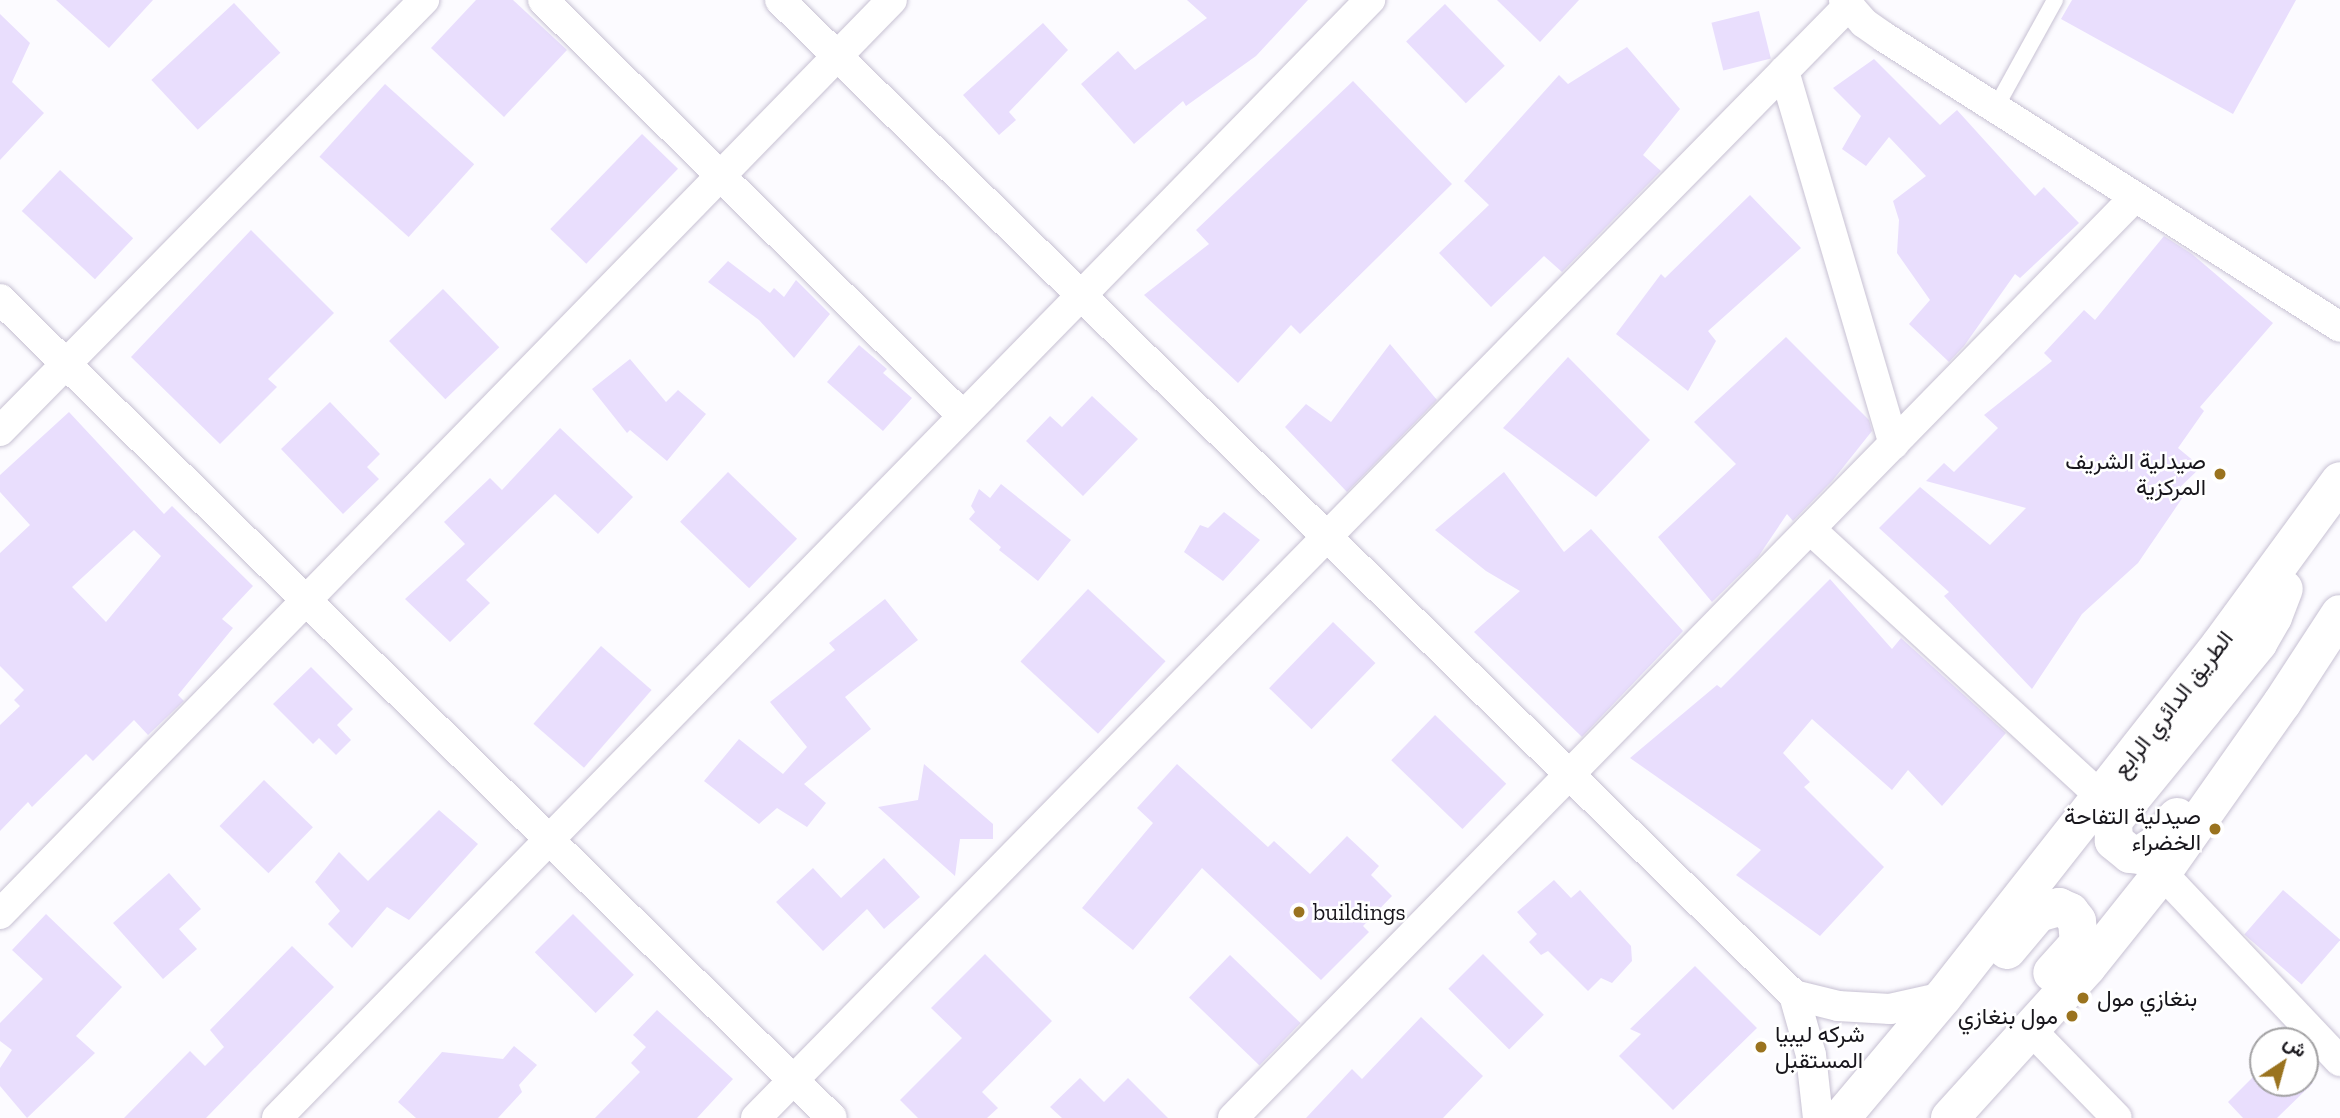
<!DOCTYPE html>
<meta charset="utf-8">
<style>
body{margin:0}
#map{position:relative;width:2340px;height:1118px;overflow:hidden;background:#fcfbff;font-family:"Zilla Slab",Vazirmatn,serif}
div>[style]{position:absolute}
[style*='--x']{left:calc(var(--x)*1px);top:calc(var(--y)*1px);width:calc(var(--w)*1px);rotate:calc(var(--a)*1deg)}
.building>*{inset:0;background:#e9defd;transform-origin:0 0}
.roads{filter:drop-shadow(0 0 2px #c7c1d3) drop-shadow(0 0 2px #c7c1d3)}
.service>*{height:16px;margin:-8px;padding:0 8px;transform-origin:8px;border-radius:8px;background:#fff}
.minor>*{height:30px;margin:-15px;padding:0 15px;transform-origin:15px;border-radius:15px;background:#fff}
.primary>*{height:38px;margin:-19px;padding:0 19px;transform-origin:19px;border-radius:19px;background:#fff}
.dots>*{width:19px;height:19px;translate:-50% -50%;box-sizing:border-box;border:4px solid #fff;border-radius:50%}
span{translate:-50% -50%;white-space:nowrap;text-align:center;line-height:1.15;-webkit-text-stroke:5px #fff;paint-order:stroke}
.poi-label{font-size:23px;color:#18161c}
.right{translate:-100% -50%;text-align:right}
.left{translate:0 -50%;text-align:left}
.street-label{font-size:23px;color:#18161c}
.north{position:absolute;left:2249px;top:1027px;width:70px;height:70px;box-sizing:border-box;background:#fff;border:2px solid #a3a2a4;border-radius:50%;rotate:36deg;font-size:19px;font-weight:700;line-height:28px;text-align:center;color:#18161c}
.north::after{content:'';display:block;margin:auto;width:24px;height:32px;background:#9a731f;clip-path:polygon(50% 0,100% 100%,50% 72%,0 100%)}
</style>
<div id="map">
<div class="building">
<i style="clip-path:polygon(56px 0,153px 0,109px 48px)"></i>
<i style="clip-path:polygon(476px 0,513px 0,567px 50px,504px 117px,431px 48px)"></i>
<i style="clip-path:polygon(1187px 0,1308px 0,1256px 56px,1186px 106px,1183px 101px,1134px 144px,1081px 84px,1118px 51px,1135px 70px,1207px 18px)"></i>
<i style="clip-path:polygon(1497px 0,1579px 0,1540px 42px)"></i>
<i style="clip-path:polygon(2072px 0,2296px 0,2233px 114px,2061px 19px)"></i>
<i style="left:234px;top:3px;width:68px;height:113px;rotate:47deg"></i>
<i style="left:1445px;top:4px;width:86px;height:54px;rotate:46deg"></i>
<i style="left:1759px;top:11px;width:49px;height:49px;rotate:76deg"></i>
<i style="clip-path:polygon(0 14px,30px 43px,12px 82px,44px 113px,0 160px)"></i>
<i style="clip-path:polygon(1043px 23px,1068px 50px,1009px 112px,1016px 120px,999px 135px,963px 95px)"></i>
<i style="clip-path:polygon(1627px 47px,1680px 109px,1643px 155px,1661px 171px,1562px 272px,1544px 256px,1491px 307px,1439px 253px,1489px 205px,1464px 181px,1559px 75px,1568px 84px)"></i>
<i style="clip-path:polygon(1874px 59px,1940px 125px,1957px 110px,2035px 196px,2044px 187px,2079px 223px,2020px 278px,2015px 274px,1964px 346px,1949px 362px,1909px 324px,1930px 300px,1897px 253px,1899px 220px,1893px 201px,1926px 176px,1889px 137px,1866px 166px,1842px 149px,1861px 116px,1833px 88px)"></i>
<i style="clip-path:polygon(1353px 81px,1452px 184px,1300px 334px,1291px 325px,1238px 383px,1144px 295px,1209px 244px,1196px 230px)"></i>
<i style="left:385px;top:84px;width:120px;height:98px;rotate:42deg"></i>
<i style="left:642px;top:134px;width:50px;height:132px;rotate:44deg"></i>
<i style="left:60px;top:170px;width:100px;height:56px;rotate:43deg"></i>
<i style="clip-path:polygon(1750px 195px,1801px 248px,1708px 331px,1716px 341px,1688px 391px,1616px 334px,1661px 274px,1665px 278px)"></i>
<i style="clip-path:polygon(251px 230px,334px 313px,268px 379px,277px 387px,220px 444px,131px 357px)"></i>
<i style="clip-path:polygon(2164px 236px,2192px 254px,2273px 323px,2200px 407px,2204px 411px,2178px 448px,2201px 467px,2176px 491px,2183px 497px,2138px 563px,2082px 614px,2032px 689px,1944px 596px,1949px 592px,1879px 528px,1920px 487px,1990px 545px,2026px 508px,1926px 481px,1944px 463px,1954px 472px,1998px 428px,1984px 415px,2052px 361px,2044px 353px,2084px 310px,2095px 320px)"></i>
<i style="clip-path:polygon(728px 261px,770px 293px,774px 288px,784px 297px,796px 280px,830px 314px,794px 358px,759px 320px,708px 282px)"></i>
<i style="left:443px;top:289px;width:81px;height:75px;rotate:46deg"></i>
<i style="clip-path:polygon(1786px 337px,1869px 420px,1872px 431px,1833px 480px,1793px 521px,1787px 514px,1758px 557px,1712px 602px,1658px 537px,1736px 464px,1694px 422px)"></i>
<i style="clip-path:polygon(1390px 344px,1437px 400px,1347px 492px,1285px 427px,1306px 404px,1331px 422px)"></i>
<i style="clip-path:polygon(859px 345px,887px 369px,883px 373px,912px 398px,883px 431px,827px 382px)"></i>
<i style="clip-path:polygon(1568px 357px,1650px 440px,1596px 497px,1503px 428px)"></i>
<i style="clip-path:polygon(630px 359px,666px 402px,678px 390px,706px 414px,667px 461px,630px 430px,627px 433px,592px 389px)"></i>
<i style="clip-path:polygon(1092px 396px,1138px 439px,1083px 496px,1026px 441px,1050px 416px,1062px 427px)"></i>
<i style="clip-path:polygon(330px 402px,380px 454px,367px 467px,379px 479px,343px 514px,281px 449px)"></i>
<i style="clip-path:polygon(evenodd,69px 412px,164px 514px,172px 506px,253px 586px,222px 619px,233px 628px,178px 695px,184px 701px,148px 735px,134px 720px,93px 761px,86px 754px,32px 807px,28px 802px,0 831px,0 725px,20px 706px,14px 700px,24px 690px,0 666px,0 553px,30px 525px,0 492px,0 475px,69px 412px,134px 530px,161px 556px,106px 622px,72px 587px,134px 530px)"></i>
<i style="clip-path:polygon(560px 428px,633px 497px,598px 534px,555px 494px,466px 580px,490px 603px,450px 642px,405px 599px,465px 544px,444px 522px,490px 478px,502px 490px)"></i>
<i style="left:728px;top:472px;width:96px;height:69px;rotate:44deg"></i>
<i style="clip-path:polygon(1504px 472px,1564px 552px,1591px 529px,1683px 631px,1582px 737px,1474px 632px,1520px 591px,1486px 571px,1435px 530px)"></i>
<i style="clip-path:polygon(1001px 484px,1071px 540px,1038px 581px,999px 550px,1001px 547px,969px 519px,975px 512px,971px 506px,979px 489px,990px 498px)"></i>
<i style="clip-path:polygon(1224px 512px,1260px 540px,1223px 581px,1184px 552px,1200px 525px,1208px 528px)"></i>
<i style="clip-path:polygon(1830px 579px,1892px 649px,1901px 638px,2006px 733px,1942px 806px,1908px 770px,1892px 790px,1812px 719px,1783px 753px,1810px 782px,1804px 787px,1884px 867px,1820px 936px,1736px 875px,1761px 850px,1630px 758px,1717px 685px,1721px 688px)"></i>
<i style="left:1088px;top:589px;width:106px;height:99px;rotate:43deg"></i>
<i style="clip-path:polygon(885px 599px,918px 640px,845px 697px,871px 729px,804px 784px,826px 803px,807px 827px,777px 808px,759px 824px,704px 781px,739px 739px,783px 774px,807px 747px,770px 702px,835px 650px,829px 643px)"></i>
<i style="left:1333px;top:622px;width:59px;height:92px;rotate:44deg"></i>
<i style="left:601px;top:646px;width:67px;height:103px;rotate:41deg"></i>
<i style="clip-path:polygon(311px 667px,353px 709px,337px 725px,351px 740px,336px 755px,319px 738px,313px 744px,273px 704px)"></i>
<i style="left:1435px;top:715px;width:99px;height:63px;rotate:44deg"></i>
<i style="clip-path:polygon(924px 764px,993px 824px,993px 839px,960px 839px,955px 876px,878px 807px,918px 800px)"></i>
<i style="clip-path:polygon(1177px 764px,1268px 847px,1274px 841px,1310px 874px,1347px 836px,1379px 866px,1371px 875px,1392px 896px,1363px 926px,1369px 932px,1321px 980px,1202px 868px,1133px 950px,1082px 908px,1153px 823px,1137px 808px)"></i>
<i style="left:264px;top:780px;width:68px;height:64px;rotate:44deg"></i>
<i style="clip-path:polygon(439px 810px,478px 844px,409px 920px,387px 907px,352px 948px,328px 924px,340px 911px,315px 882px,339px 852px,368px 881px)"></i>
<i style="clip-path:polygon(884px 858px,920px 897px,884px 929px,867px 909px,823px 951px,776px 902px,813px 868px,841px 898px)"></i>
<i style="clip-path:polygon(169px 873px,201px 909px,179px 929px,197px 949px,163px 979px,113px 923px)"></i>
<i style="clip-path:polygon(1554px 880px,1571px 898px,1580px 890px,1631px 946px,1632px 961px,1612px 983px,1601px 978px,1588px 991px,1548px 951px,1541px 955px,1529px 942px,1537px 934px,1517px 912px)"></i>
<i style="left:2283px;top:890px;width:76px;height:59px;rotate:41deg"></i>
<i style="clip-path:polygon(46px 914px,122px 987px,76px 1036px,95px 1053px,27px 1118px,0 1086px,0 1068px,12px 1050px,0 1041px,0 1023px,43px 979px,12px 950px)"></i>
<i style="left:573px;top:914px;width:86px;height:54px;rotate:45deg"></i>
<i style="clip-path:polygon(292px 946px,334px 987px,206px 1118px,124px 1118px,190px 1051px,205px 1066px,224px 1047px,210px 1030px)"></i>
<i style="clip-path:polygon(985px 954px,1052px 1021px,982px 1092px,998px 1108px,987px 1118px,918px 1118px,900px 1100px,962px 1038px,931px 1008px)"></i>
<i style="left:1483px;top:954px;width:86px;height:49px;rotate:45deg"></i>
<i style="left:1230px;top:955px;width:98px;height:59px;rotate:44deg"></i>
<i style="clip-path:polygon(1695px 966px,1757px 1028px,1673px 1110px,1619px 1056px,1641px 1034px,1630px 1029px)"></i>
<i style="clip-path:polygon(657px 1010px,733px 1079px,697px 1118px,595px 1118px,640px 1072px,631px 1063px,646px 1047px,633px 1035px)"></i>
<i style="clip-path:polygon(1421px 1017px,1483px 1076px,1443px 1118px,1306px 1118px,1352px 1069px,1362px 1079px)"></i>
<i style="clip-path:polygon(514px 1046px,537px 1065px,519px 1085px,522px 1092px,498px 1118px,416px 1118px,398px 1102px,442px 1052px,503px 1059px)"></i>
<i style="clip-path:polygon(2263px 1067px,2263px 1083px,2313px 1083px,2277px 1118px,2243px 1118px,2228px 1102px)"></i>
<i style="clip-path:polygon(1080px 1078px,1104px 1102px,1128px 1078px,1168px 1118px,1062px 1118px,1050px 1107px)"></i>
</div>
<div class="roads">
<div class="service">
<i style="--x:1996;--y:107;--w:122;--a:-61.1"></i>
</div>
<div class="minor">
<i style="--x:543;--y:0;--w:591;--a:44.73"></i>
<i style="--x:780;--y:0;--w:1421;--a:44.46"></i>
<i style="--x:1794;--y:995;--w:62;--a:74.2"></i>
<i style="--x:1811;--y:1055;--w:63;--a:83.7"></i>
<i style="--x:1844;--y:0;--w:30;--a:49"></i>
<i style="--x:1864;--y:23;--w:24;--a:35"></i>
<i style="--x:1884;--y:37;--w:540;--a:32.45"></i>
<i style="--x:1784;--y:71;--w:389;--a:73.6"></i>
<i style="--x:0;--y:299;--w:1167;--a:44.55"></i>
<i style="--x:0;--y:431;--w:605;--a:-45.47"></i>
<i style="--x:1810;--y:529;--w:394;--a:42.6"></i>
<i style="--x:2162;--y:873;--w:259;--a:46.6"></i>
<i style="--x:0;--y:914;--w:1277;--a:-45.7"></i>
<i style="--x:1794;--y:995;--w:45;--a:14"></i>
<i style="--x:1838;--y:1006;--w:52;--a:3.3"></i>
<i style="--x:1890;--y:1009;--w:54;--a:-12.8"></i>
<i style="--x:2030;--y:1029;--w:124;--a:45.7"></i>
<i style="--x:277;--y:1118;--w:1564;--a:-45.65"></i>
<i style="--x:756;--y:1118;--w:1559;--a:-45.52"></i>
<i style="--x:1233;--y:1118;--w:1289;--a:-45.6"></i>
</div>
<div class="primary">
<i style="--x:2177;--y:817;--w:34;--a:127"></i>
<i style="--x:2157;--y:844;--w:20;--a:147"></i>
<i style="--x:2140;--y:855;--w:10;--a:-174"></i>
<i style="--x:2130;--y:854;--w:21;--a:-141"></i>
<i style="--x:2114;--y:841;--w:20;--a:-93"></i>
<i style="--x:2113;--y:821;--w:230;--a:-50.8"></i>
<i style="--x:2258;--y:643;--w:30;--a:-60"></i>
<i style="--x:2273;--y:617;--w:30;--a:-69"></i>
<i style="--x:2007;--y:950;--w:48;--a:-50"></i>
<i style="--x:2038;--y:913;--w:22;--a:-16"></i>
<i style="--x:2059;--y:907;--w:12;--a:24"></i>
<i style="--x:2070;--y:912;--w:11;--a:52"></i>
<i style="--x:2077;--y:921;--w:22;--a:85"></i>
<i style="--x:2079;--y:943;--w:40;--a:132"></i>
<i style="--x:1841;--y:1118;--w:158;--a:-49.9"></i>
<i style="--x:1943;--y:997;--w:448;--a:-51.8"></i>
<i style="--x:2220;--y:645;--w:203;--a:-53.8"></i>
<i style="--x:1950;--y:1118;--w:204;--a:-47.8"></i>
<i style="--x:2087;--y:967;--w:120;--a:-51.4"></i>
<i style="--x:2162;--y:873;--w:208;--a:-54.8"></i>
<i style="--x:2282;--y:703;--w:106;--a:-56.9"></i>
</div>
</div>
<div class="dots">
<i style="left:2220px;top:474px;background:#9a731f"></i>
<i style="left:2215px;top:829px;background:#9a731f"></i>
<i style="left:1299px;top:912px;background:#9a731f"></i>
<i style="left:2083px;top:998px;background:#9a731f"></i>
<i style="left:2072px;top:1016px;background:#9a731f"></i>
<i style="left:1761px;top:1047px;background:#9a731f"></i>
</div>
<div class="poi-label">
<span class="right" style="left:2206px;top:474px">صيدلية الشريف<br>المركزية</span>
<span class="right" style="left:2201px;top:829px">صيدلية التفاحة<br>الخضراء</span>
<span class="left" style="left:1313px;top:912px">buildings</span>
<span class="left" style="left:2097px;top:998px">بنغازي مول</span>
<span class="right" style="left:2058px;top:1016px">مول بنغازي</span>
<span class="left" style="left:1775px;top:1047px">شركه ليبيا<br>المستقبل</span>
</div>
<div class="street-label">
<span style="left:2173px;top:704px;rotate:-52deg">الطريق الدائري الرابع</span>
</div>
<div class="north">ش</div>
</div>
